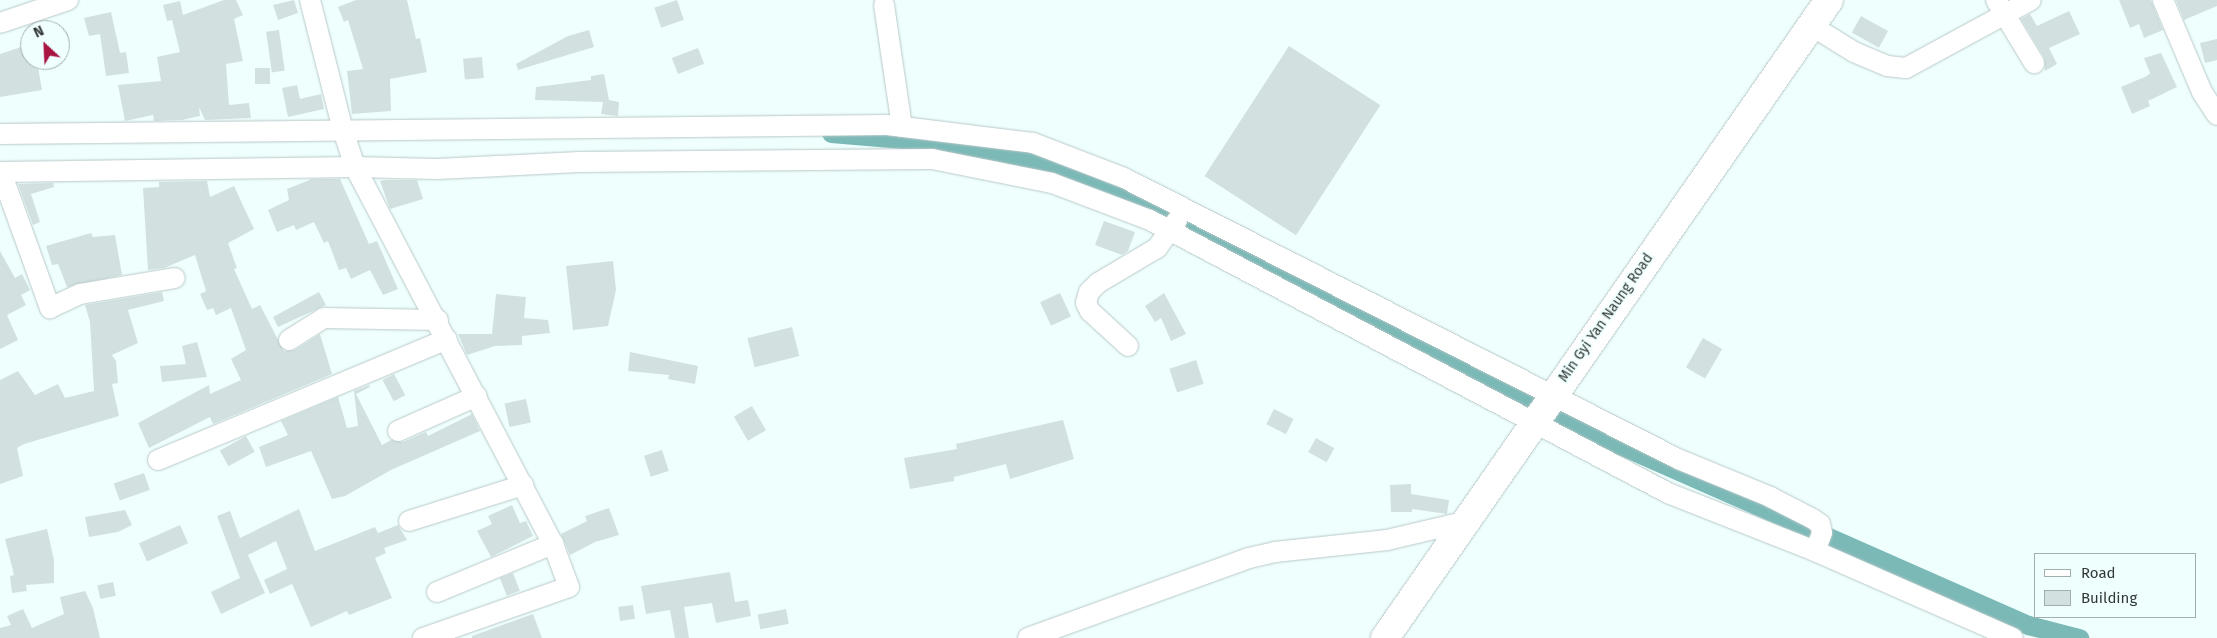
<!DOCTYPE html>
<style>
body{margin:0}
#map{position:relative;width:2217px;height:638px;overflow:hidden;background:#effffe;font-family:"Fira Sans",sans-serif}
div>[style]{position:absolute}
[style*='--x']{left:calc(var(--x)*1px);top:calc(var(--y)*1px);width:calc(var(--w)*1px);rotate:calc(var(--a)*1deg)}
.canal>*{height:19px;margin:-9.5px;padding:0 9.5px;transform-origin:9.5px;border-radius:9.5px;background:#7bb9b7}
.building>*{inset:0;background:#d2e1e0;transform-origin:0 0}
.roads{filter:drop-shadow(0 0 1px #b9c8c8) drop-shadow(0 0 1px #b9c8c8)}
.street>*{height:20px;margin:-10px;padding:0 10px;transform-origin:10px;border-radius:10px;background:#fff}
.secondary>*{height:28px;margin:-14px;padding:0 14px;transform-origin:14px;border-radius:14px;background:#fff}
span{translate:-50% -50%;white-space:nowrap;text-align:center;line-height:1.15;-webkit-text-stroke:4px #effffe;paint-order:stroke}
.street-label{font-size:14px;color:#323837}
.legend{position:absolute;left:2034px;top:553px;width:162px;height:65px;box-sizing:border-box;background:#effffe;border:1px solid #a3afae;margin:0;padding:6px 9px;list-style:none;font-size:15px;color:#323837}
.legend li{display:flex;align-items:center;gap:10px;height:25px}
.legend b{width:25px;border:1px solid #a3afae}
.north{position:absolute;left:20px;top:20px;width:50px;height:50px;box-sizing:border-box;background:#effffe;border:1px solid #a3afae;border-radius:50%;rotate:335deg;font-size:14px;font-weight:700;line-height:20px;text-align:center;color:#323837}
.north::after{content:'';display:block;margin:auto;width:18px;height:22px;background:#a91442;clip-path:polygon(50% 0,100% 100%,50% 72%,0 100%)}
</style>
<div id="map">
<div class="canal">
<i style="--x:831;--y:133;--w:116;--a:4.9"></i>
<i style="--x:947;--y:143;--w:55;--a:9.5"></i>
<i style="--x:1001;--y:152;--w:54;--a:16.1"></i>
<i style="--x:1053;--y:167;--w:114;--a:21.1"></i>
<i style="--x:1159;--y:208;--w:464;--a:27.6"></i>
<i style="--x:1570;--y:423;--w:501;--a:23.8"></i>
<i style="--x:2028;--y:625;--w:53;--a:14.3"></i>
</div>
<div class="building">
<i style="clip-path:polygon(224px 0,236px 0,243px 15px,234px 19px,243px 61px,226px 64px,229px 105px,249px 103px,251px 118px,205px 120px,199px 107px,200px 116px,182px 120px,154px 121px,153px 115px,125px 121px,118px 85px,161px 81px,157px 57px,180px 52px,172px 20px,167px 21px,163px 5px,180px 1px,183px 15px)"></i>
<i style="clip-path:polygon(294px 0,298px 13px,278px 20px,273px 5px)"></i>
<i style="clip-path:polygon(356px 0,407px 0,416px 39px,420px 38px,427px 72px,390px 79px,391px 111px,352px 114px,347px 71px,363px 69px,348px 20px,344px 22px,338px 7px)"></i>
<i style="left:677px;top:0;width:21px;height:24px;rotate:71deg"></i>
<i style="clip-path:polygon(2119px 0,2151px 0,2163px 30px,2144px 38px,2139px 24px,2130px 28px)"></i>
<i style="clip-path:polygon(2176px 0,2217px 0,2217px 6px,2184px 20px)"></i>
<i style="clip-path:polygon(2069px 11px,2080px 34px,2049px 48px,2057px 64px,2045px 71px,2044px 57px,2021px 19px,2030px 14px,2037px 26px)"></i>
<i style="clip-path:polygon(111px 12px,120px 53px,126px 52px,129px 73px,106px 76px,100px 34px,89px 36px,84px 18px)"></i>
<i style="left:1861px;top:16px;width:31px;height:19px;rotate:29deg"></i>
<i style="left:279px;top:30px;width:41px;height:13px;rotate:82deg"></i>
<i style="clip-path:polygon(589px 30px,594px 47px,518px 70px,516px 64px,568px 36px)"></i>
<i style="clip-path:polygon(2217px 39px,2217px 60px,2205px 63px,2200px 43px)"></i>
<i style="clip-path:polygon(30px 44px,30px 60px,35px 60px,38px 67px,42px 90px,0 97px,0 54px)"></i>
<i style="left:1289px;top:46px;width:109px;height:155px;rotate:33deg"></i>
<i style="left:698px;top:48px;width:17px;height:28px;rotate:69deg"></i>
<i style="clip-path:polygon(2161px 53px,2177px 87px,2148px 101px,2150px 106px,2132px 114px,2121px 87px,2147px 76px,2150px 73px,2144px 58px)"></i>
<i style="left:482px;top:57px;width:21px;height:19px;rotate:85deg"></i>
<i style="left:255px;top:68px;width:15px;height:16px"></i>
<i style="clip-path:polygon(604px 74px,609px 100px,619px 102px,618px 116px,601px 114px,603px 102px,535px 100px,536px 87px,591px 80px,591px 76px)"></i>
<i style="clip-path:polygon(297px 85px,300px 99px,321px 94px,324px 109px,288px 117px,282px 88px)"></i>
<i style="clip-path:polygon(312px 179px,340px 179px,369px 244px,377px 241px,398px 289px,383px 295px,370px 270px,351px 279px,346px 268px,339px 270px,328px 241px,324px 243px,314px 222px,296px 230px,294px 225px,277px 232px,268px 210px,289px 200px,287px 189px)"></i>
<i style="clip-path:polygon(385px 180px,417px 180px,423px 199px,390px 209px,380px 181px)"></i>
<i style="clip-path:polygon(207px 181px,210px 197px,234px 186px,254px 229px,228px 243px,237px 268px,234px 269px,252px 309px,260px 305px,284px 351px,295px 350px,320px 334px,332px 374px,213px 424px,210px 417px,149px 448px,138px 423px,209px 385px,210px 394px,241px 380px,231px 359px,246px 350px,231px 308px,216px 315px,213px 308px,207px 310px,200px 294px,206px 291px,195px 255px,164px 268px,148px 270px,143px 188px,159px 187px,159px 182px)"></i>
<i style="clip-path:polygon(53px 183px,54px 187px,31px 194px,40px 222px,33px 225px,18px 184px)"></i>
<i style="clip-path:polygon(1104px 221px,1135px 232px,1128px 251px,1122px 255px,1095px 245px)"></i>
<i style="clip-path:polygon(91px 233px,93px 237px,115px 235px,122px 275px,67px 287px,58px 264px,52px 265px,46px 246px)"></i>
<i style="clip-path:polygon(0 251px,15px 278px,22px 274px,30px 290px,21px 295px,26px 305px,7px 315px,18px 340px,0 349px)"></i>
<i style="clip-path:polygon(613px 261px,616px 290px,608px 326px,573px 330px,566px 266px)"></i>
<i style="clip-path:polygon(162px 292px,164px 301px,128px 310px,138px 343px,112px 355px,116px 361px,118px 383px,112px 384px,119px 416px,24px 444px,17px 448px,23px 476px,0 484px,0 380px,18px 371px,35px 395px,58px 384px,65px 398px,94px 391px,90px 322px,85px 305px)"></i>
<i style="clip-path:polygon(319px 292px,326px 305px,278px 327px,273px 317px)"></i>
<i style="left:1060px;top:293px;width:26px;height:22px;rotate:65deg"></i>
<i style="clip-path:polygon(1164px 293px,1186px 334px,1171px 341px,1161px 318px,1155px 322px,1145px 306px)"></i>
<i style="clip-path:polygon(496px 294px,526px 297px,524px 318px,548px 320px,550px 333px,522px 336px,522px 345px,495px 346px,467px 355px,458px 334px,492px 334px)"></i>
<i style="left:792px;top:327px;width:30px;height:46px;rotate:76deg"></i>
<i style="left:1703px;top:338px;width:22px;height:34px;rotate:30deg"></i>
<i style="clip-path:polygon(197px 342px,207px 377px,162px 382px,160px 366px,186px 364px,182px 346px)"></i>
<i style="clip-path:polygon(630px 352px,698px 366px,695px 384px,668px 379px,669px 375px,628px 371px)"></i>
<i style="left:1196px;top:360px;width:25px;height:28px;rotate:72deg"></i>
<i style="left:394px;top:374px;width:24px;height:13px;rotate:62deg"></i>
<i style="clip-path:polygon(369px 385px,370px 387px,356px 394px,382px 445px,391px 440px,403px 442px,426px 432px,428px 436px,472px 414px,480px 431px,391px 470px,345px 496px,332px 499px,311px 451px,266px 467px,259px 447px,288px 435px,281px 421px,338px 397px,347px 428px,358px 426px,354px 391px)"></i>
<i style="left:526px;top:399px;width:24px;height:22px;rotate:78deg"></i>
<i style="left:752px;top:406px;width:28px;height:21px;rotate:60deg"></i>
<i style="left:1274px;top:409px;width:22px;height:17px;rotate:27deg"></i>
<i style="clip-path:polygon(1063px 420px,1074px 459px,1010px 479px,1006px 464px,954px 477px,954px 481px,910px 489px,904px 458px,957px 449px,956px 444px)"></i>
<i style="left:246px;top:436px;width:18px;height:30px;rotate:61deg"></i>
<i style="left:1316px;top:438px;width:21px;height:16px;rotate:29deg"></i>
<i style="left:662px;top:450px;width:22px;height:19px;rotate:72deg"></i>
<i style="left:144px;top:473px;width:18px;height:32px;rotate:71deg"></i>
<i style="clip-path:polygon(1411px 484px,1411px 494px,1449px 500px,1447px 514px,1412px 509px,1412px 512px,1391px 512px,1390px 485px)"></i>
<i style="clip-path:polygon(512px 505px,520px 523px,526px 521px,533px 536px,491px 557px,477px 531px,492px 524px,488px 516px)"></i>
<i style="clip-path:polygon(609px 508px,619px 535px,595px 542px,570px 555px,561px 534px,587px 521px,585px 516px)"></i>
<i style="clip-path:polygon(299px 509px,315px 551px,375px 527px,378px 533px,398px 525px,407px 540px,384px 548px,386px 553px,375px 558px,392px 598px,349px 615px,347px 611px,311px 627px,292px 584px,270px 594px,264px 580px,287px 569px,276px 541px,248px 555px,265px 593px,221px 614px,211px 592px,240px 578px,217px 516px,230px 511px,240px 538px)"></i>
<i style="clip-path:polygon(125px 510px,132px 525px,118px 532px,89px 537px,85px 517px)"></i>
<i style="left:180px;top:525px;width:20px;height:45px;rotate:66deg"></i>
<i style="clip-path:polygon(47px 529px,54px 560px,54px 583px,26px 585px,27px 591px,12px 593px,10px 576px,14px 575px,5px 539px)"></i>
<i style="clip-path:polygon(730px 572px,735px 602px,748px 600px,751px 616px,716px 623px,712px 603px,684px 607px,689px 638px,675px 638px,670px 610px,646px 614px,641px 586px)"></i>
<i style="left:513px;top:573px;width:19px;height:14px;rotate:69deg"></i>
<i style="left:113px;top:582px;width:14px;height:16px;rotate:78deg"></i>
<i style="clip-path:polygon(85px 591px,93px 608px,100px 638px,0 638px,0 628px,11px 625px,7px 616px,23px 609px,32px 628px,64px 614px,60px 597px)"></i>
<i style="left:633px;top:605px;width:14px;height:15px;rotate:82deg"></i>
<i style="left:786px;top:609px;width:15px;height:29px;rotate:79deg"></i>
<i style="clip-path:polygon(533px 614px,542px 638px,472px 638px,472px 636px)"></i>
</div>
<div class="roads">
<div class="street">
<i style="--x:310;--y:0;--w:134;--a:75.8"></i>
<i style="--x:343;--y:130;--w:39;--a:72"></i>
<i style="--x:355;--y:167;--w:426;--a:62.3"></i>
<i style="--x:553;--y:544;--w:46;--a:69.6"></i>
<i style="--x:569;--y:587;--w:155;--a:160.7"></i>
<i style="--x:1996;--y:0;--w:74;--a:58.9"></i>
<i style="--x:2163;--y:0;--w:100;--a:67"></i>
<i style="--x:2202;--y:92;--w:27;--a:57"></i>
<i style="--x:884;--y:5;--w:123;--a:81.6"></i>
<i style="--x:0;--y:23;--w:72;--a:-18.7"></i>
<i style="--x:1812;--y:26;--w:49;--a:31.8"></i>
<i style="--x:1854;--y:52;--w:36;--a:23"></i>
<i style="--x:1887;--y:66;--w:19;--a:6"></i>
<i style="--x:1906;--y:68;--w:142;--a:-28.5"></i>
<i style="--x:0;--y:134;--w:887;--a:-0.58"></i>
<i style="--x:887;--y:125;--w:147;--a:7"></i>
<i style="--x:1033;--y:143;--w:97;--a:21"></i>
<i style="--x:1124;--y:178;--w:621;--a:26.9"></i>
<i style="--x:1678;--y:459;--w:100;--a:22.4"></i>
<i style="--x:1770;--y:497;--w:48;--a:27.1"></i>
<i style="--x:1813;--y:519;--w:9;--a:36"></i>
<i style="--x:1820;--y:524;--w:9;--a:77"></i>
<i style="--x:1822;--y:533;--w:19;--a:111"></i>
<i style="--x:0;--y:172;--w:355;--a:-0.8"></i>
<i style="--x:355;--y:167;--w:82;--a:1.4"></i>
<i style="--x:437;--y:169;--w:142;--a:-2.8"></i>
<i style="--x:579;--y:162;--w:353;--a:-0.5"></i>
<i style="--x:932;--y:159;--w:122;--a:11.3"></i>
<i style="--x:1052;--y:183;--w:105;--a:20.7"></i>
<i style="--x:1150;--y:220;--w:586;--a:27.79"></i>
<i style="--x:1668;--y:493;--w:158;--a:21.5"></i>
<i style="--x:1815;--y:551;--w:216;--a:23.7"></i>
<i style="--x:1;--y:172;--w:145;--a:70.2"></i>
<i style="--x:50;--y:308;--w:33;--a:-25"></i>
<i style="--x:80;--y:294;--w:96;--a:-9.6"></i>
<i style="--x:289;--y:340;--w:41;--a:-32.2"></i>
<i style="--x:324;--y:318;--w:114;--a:1"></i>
<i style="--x:1128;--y:346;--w:52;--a:-137.4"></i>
<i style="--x:1090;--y:311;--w:9;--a:-117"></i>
<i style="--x:1086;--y:303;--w:11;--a:-75"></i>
<i style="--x:1089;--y:292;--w:13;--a:-45"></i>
<i style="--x:1098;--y:283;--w:69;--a:-30.7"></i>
<i style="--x:1157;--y:248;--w:34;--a:-54"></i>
<i style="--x:398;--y:431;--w:86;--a:-23.9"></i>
<i style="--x:158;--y:460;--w:313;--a:-22.7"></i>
<i style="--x:409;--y:521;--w:120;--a:-17.5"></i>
<i style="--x:437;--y:592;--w:126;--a:-22.5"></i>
<i style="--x:1028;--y:638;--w:235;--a:-19.9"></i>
<i style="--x:1249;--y:558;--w:27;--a:-13"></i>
<i style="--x:1275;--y:552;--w:113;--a:-6.1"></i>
<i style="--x:1387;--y:540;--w:83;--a:-13.2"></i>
</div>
<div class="secondary">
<i style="--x:1385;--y:638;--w:777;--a:-55.16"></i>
</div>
</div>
<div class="street-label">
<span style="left:1606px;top:318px;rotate:-55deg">Min Gyi Yan Naung Road</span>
</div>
<ul class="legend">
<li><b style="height:6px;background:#fff"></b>Road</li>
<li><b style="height:14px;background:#d2e1e0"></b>Building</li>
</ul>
<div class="north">N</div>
</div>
